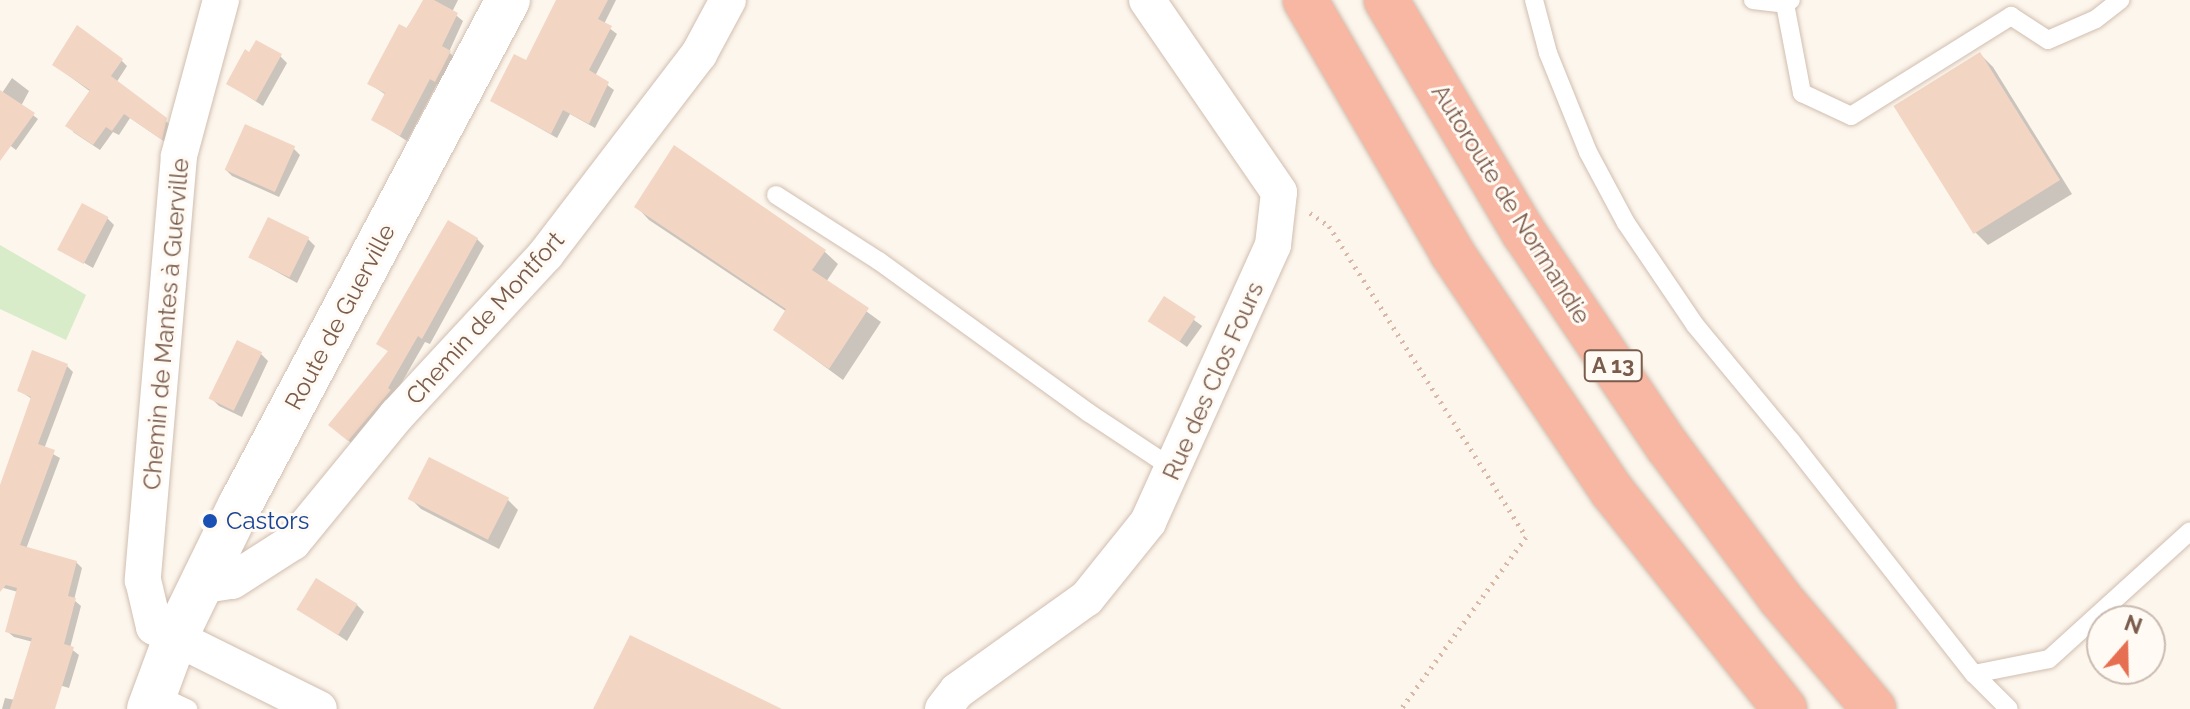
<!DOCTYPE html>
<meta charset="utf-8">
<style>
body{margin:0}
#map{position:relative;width:2190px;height:709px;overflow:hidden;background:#fdf6ec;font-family:Raleway,sans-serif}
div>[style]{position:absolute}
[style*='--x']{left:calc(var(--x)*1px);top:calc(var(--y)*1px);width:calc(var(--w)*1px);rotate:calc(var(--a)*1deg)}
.green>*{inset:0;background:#d8ecc9}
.shadow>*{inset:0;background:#0003;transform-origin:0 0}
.building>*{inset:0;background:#f3d5c3;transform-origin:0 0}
.path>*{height:5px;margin-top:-2.5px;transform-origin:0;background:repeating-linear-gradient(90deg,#d9b8a5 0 2px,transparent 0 8px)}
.roads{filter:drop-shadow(0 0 2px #d1beb0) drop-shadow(0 0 2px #d1beb0)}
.service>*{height:18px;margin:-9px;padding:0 9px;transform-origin:9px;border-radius:9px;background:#fff}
.minor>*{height:36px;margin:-18px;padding:0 18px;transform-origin:18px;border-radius:18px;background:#fff}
.tertiary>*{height:44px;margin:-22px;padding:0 22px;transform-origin:22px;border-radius:22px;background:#fff}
.motorway>*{height:44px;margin:-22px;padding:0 22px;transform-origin:22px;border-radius:22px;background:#f7b7a3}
.dots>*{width:22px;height:22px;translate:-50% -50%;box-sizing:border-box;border:4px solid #fffaf3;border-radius:50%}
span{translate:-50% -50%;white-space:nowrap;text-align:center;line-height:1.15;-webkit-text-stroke:6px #fffaf3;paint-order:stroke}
.shield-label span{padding:2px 6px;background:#fffaf3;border:2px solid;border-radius:6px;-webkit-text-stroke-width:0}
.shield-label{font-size:22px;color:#7a5c4d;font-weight:700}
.street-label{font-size:24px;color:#7a5c4d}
.transit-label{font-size:24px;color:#164399}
.left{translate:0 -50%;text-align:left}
.north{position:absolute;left:2086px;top:605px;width:80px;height:80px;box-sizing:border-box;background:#fffaf3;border:2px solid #cabbb1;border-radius:50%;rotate:20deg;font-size:22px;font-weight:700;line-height:32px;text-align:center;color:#7a5c4d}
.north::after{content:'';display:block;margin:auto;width:28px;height:36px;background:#e76f51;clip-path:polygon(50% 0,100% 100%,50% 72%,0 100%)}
</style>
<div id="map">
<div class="green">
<i style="clip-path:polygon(0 245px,86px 295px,66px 340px,0 309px)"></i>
</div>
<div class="shadow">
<i style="clip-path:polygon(425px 0,458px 0,452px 12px,463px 21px,449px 52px,456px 59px,442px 87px,437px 84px,407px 141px,374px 120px,386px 95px,370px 84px)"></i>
<i style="clip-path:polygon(558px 0,616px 0,604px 24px,617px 34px,595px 76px,614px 90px,595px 128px,570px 114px,557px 138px,492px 101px,527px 63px)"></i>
<i style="clip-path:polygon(1980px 54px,1993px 67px,2072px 194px,1988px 245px,1975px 232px)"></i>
<i style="clip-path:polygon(280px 56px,287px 63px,263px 106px,229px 84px)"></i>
<i style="clip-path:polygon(121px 60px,127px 66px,116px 83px,172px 126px,168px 144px,130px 118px,119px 135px,113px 132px,100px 150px,73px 132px,91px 92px,54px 65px)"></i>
<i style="clip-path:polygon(12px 78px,29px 91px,21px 106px,38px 119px,16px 150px,3px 140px,0 145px,0 96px)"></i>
<i style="clip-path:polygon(293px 148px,300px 155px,279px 197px,232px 176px,225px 169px)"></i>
<i style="clip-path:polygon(636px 206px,825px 252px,838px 264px,826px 282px,881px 322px,843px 380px,775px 330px,787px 312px,649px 220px)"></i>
<i style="clip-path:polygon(107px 218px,114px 225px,93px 268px,62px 250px)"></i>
<i style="clip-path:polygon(308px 239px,315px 246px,297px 283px,250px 257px)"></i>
<i style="clip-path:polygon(477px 239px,484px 246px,430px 344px,425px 342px,394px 396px,356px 447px,338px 432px,389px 352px,379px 343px)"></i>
<i style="left:1165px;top:299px;width:46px;height:26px;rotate:36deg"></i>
<i style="clip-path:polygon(33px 353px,67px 366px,73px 372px,44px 449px,60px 458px,26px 549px,76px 562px,82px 568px,74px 600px,81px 606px,70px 648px,79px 655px,69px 688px,59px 685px,52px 709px,2px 709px,5px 698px,15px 700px,33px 642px,14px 637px,8px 632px,18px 592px,0 587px,0 491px,32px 399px,20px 391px)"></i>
<i style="clip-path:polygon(261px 354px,268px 361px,242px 417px,219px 406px,212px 399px)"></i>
<i style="clip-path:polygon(410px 498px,508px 500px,518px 510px,499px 549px,421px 509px)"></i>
<i style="clip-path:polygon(357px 605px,364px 612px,347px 641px,299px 609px)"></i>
</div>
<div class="building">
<i style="clip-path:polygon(423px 0,434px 0,458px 13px,442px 46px,451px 51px,435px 82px,430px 79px,400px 136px,371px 120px,385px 93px,367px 84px,399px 24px,407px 28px)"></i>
<i style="clip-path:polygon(556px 0,608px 0,598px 19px,612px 26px,589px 70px,609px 82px,589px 124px,563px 110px,551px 134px,490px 101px,514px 54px,526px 60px)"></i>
<i style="clip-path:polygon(77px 25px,123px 59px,111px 76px,167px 118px,162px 140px,124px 114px,112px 131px,106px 127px,93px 145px,65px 126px,90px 90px,52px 65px)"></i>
<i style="clip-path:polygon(256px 40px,282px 54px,256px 101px,226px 84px,245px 49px,249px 52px)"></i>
<i style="left:1980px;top:52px;width:151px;height:102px;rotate:58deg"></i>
<i style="clip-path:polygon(0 90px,35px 113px,0 161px)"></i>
<i style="left:245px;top:124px;width:55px;height:50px;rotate:24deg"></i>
<i style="clip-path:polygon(674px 145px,826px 250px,812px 270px,869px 308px,829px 369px,773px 330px,786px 309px,634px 207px)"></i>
<i style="left:82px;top:203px;width:30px;height:53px;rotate:28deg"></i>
<i style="left:268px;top:217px;width:46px;height:45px;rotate:26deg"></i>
<i style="clip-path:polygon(448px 220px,478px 238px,422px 339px,418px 336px,388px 388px,391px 390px,348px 441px,328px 425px,388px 351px,376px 344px)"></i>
<i style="left:1164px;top:296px;width:38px;height:30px;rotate:33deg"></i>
<i style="left:237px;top:340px;width:28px;height:65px;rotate:26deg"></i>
<i style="clip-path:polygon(32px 350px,68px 364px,38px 444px,55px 450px,20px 545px,77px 561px,68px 596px,76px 598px,64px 644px,74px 647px,55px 709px,10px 709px,32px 638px,5px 632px,17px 588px,6px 585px,0 592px,0 485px,31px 397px,17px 391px)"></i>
<i style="left:429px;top:457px;width:90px;height:47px;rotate:27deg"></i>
<i style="left:316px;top:578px;width:49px;height:37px;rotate:32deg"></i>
<i style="clip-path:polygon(630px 635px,782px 709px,593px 709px)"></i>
</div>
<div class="path">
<i style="--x:1310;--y:213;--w:23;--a:34"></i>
<i style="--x:1329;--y:226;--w:368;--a:57.6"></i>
<i style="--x:1526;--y:537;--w:213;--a:126"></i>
</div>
<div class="roads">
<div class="service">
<i style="--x:1534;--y:0;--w:55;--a:75.2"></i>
<i style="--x:1548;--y:53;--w:107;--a:68"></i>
<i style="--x:1588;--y:152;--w:81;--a:61.8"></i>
<i style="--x:1626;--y:223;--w:123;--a:55.9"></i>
<i style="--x:1695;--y:325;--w:151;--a:50.4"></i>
<i style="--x:1791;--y:441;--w:296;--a:51.9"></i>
<i style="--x:1974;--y:674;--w:49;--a:45"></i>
<i style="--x:1753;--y:0;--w:32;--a:7"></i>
<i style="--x:1785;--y:4;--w:7;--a:-34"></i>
<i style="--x:1785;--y:4;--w:91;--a:79.2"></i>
<i style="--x:1802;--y:93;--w:54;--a:25.1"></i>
<i style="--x:1851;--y:116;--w:189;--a:-32"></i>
<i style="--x:2011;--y:16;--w:44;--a:33"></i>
<i style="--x:2048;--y:40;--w:52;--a:-23.6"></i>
<i style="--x:2096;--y:19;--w:31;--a:-38"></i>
<i style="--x:776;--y:195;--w:122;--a:32.7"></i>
<i style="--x:879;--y:261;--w:259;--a:35.9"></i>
<i style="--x:1089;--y:413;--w:103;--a:33.5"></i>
<i style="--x:1974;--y:674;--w:76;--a:-11.3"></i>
<i style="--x:2049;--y:659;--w:190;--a:-42.2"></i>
<i style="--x:154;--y:693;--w:38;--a:25"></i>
</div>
<div class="minor">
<i style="--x:221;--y:0;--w:162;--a:105.1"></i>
<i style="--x:179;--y:156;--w:426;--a:94.9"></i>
<i style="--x:143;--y:580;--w:48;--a:76.8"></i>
<i style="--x:154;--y:627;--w:184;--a:26.4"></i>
<i style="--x:199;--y:586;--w:33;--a:-9"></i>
<i style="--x:232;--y:581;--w:72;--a:-32.6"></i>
<i style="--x:293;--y:542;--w:164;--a:-50.7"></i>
<i style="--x:397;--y:415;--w:219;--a:-47.2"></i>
<i style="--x:546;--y:254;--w:252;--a:-52.6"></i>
<i style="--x:699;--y:54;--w:61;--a:-61.8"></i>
<i style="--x:943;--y:709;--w:23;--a:-52"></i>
<i style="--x:957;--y:691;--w:160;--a:-35.6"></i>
<i style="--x:1087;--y:598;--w:97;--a:-51.2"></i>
<i style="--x:1148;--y:522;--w:304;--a:-65.7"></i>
<i style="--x:1273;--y:245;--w:53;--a:-83.5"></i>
<i style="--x:1279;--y:192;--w:233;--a:-124.5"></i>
</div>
<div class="tertiary">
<i style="--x:149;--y:709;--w:78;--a:-69.7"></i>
<i style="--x:176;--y:636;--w:144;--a:-64"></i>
<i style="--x:239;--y:507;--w:574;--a:-62.05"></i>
</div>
<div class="motorway">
<i style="--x:1305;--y:0;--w:293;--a:59.8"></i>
<i style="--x:1452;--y:253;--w:287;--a:56.1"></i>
<i style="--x:1612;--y:491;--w:278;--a:51.6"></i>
<i style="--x:1386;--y:0;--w:271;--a:59.4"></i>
<i style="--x:1524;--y:233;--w:258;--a:56.1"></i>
<i style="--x:1668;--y:447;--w:188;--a:53.4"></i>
<i style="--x:1780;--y:598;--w:145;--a:49.7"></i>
</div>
</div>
<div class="dots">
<i style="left:210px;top:521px;background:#1a4fb4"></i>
</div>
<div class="shield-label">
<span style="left:1613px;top:366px">A 13</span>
</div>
<div class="street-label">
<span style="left:1511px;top:204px;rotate:58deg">Autoroute de Normandie</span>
<span style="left:340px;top:317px;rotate:-62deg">Route de Guerville</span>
<span style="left:485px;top:318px;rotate:-48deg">Chemin de Montfort</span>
<span style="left:166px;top:324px;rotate:-85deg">Chemin de Mantes à Guerville</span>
<span style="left:1213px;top:381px;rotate:-66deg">Rue des Clos Fours</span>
</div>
<div class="transit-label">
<span class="left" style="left:226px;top:521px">Castors</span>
</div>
<div class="north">N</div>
</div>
